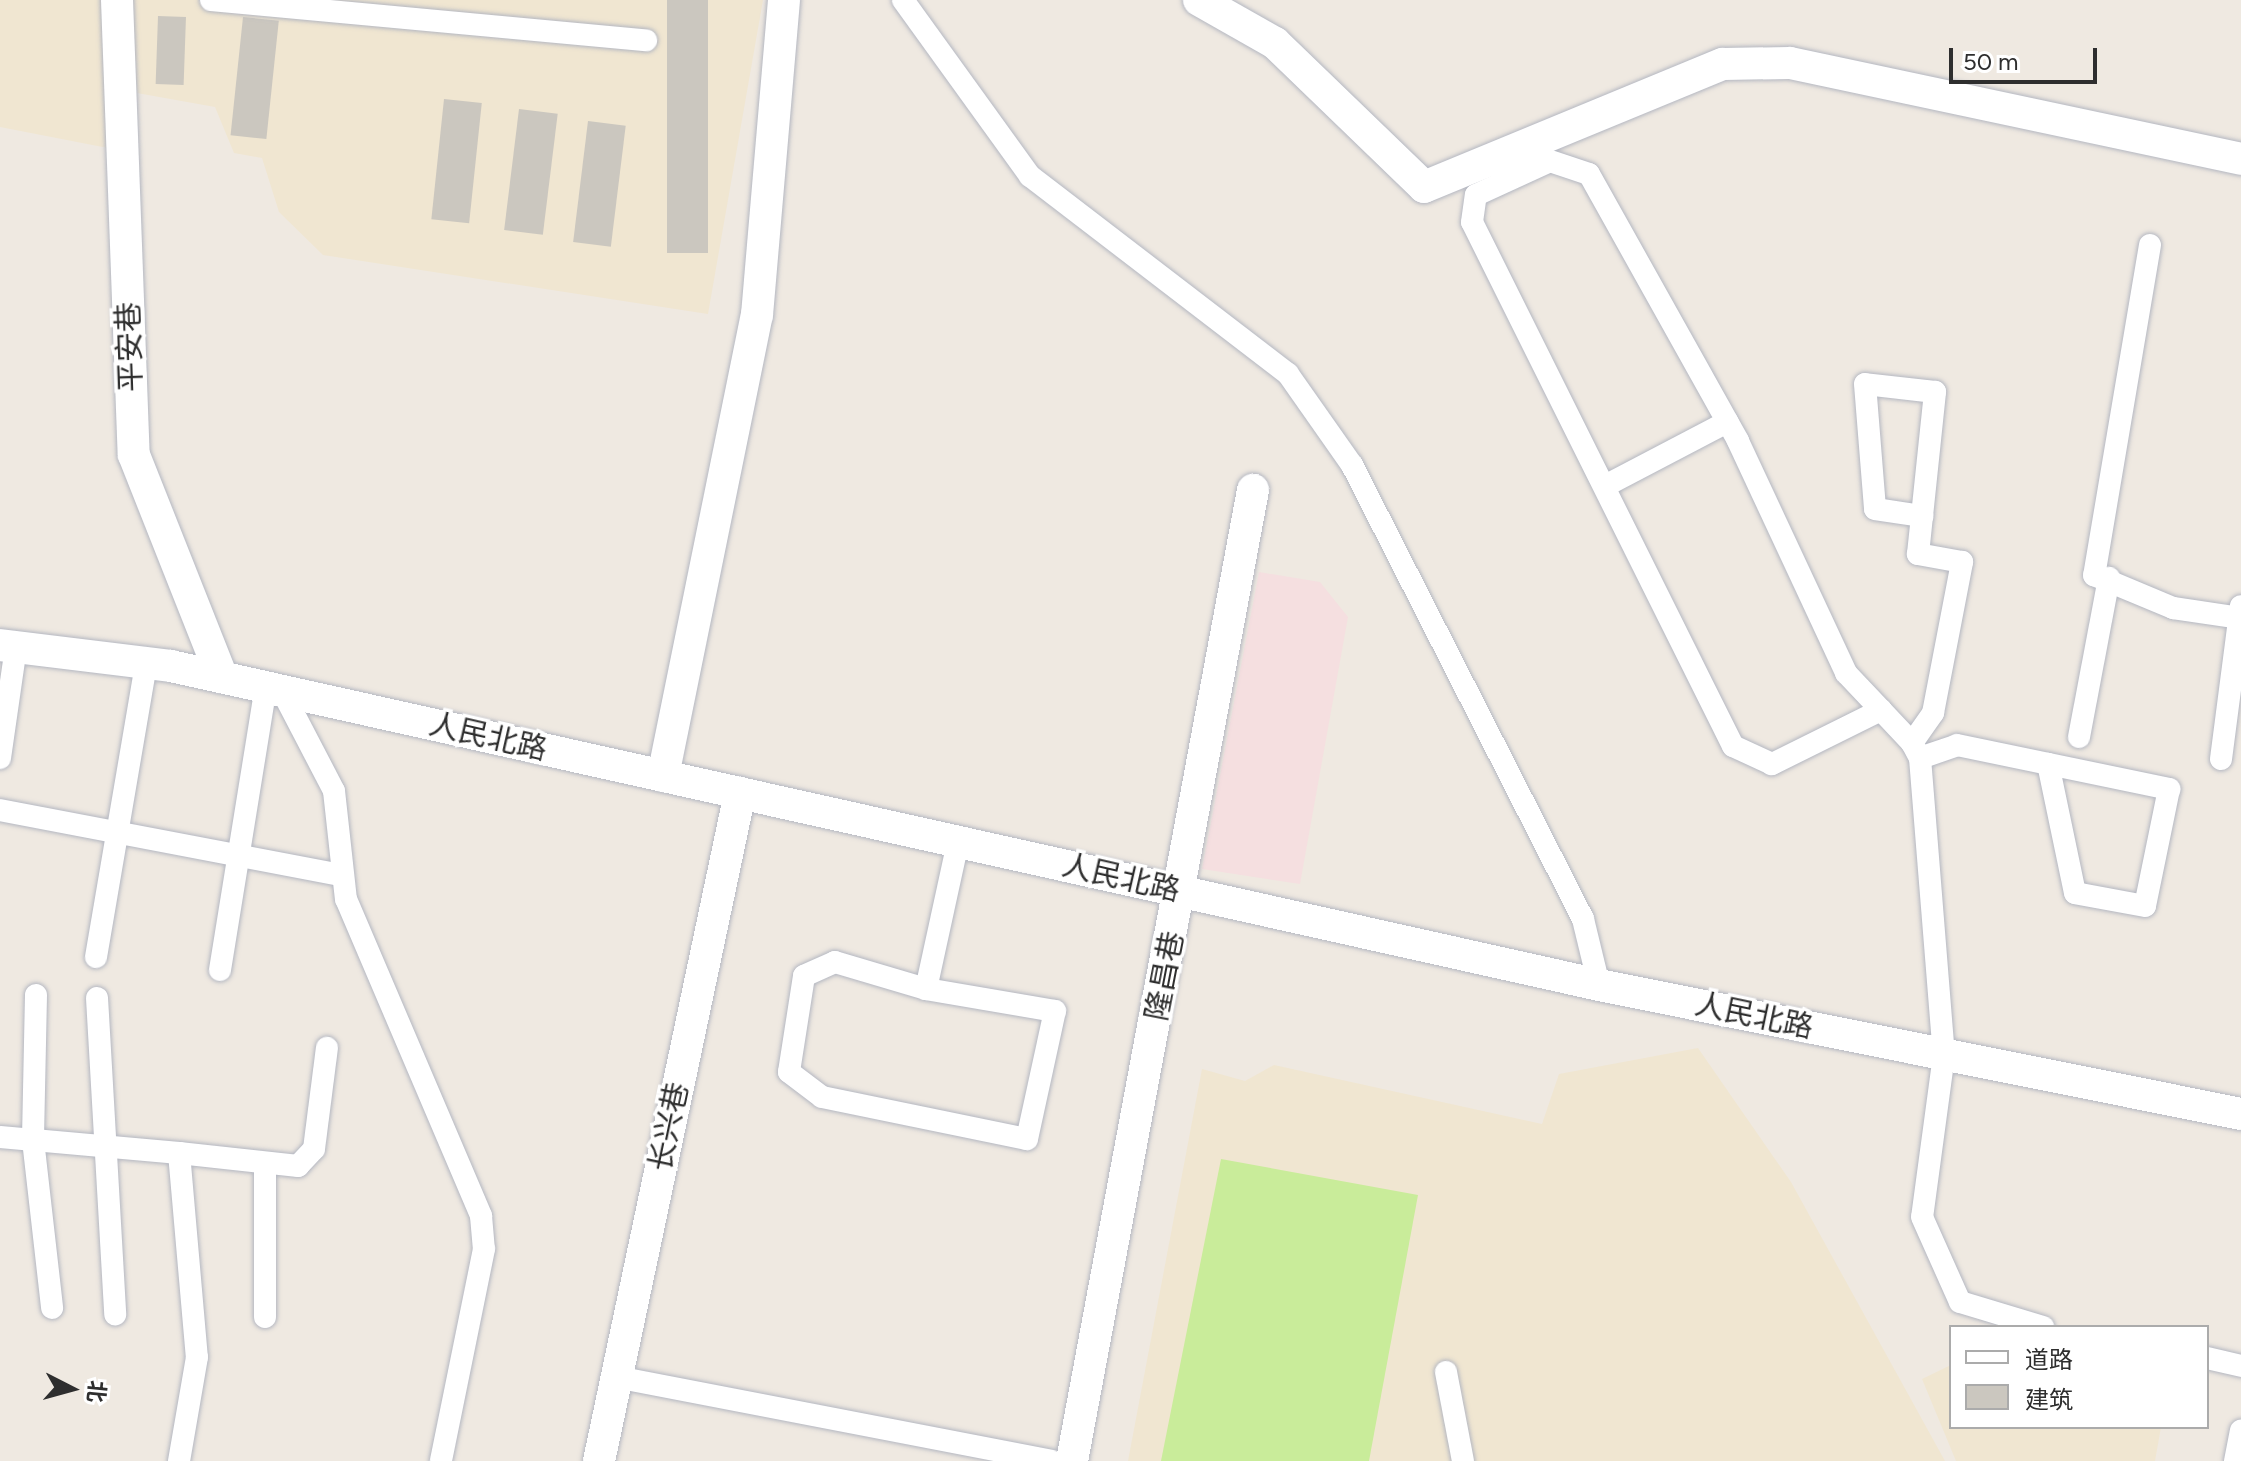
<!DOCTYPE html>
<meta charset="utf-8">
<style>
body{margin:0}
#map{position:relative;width:2241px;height:1461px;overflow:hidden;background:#efe9e1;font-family:Figtree,"Noto Sans SC",sans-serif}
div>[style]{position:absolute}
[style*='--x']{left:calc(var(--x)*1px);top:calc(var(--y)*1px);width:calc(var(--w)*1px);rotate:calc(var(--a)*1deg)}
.education>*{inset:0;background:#f0e6d1}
.medical>*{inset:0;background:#f5dfe0}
.pitch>*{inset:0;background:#c9ec9a}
.building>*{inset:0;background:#cbc7bf;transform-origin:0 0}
.roads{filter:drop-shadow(0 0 2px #b4b7c1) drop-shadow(0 0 2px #b4b7c1)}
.street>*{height:22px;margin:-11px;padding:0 11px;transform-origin:11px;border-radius:11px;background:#fff}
.secondary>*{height:32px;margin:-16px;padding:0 16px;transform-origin:16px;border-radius:16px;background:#fff}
span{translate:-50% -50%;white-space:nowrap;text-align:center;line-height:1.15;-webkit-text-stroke:7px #fff;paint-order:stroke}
.street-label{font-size:30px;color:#2e2e2e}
.legend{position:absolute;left:1949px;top:1325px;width:260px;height:104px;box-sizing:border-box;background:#fff;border:2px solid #ababab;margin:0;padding:10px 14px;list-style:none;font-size:24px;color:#2e2e2e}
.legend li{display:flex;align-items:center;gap:16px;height:40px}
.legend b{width:40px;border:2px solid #ababab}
.north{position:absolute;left:32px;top:1349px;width:80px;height:80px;-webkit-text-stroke:6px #fff;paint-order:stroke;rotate:96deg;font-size:22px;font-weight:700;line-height:32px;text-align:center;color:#2e2e2e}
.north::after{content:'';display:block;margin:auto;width:28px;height:36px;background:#2e2e2e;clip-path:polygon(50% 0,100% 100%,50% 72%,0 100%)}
.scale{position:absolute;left:1949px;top:48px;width:148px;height:36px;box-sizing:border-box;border:4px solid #2e2e2e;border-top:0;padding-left:10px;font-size:24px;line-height:28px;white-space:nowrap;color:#2e2e2e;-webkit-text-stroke:6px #fff;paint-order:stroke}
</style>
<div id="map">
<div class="education">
<i style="clip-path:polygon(0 0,107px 0,113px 149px,0 127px)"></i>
<i style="clip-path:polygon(132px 0,763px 0,708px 314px,323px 255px,279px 212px,262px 158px,234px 153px,215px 107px,137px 93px)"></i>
<i style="clip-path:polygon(1698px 1048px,1791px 1182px,1945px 1461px,1128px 1461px,1202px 1069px,1245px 1081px,1274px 1065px,1542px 1124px,1559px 1074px)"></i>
<i style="clip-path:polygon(1951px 1365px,1951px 1427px,2161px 1427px,2155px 1461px,1956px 1461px,1922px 1379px)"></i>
</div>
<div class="medical">
<i style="clip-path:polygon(1259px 572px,1320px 582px,1348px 617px,1300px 884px,1202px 869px)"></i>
</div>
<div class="pitch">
<i style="clip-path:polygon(1221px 1159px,1418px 1195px,1369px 1461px,1161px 1461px)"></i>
</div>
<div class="building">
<i style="left:667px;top:0;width:41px;height:253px"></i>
<i style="left:158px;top:16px;width:28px;height:68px;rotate:2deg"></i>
<i style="left:243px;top:17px;width:36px;height:119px;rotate:6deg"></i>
<i style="left:444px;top:99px;width:38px;height:121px;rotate:6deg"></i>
<i style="left:519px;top:109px;width:39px;height:122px;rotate:7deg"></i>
<i style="left:588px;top:121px;width:38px;height:122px;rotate:7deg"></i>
</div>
<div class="roads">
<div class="street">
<i style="--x:211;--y:0;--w:437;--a:5.3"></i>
<i style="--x:903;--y:0;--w:217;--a:54.2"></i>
<i style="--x:1030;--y:176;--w:325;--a:37.5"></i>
<i style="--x:1288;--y:374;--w:111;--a:54.9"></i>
<i style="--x:1352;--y:465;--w:509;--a:63.03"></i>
<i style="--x:1583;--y:919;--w:68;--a:76.4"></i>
<i style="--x:2150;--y:245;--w:335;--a:99.6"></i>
<i style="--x:2094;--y:575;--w:86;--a:22.7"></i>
<i style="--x:2173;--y:608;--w:69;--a:8.4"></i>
<i style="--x:1607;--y:485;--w:136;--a:-27.7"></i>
<i style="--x:282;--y:691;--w:113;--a:62.5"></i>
<i style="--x:334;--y:791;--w:109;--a:83.7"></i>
<i style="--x:346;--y:899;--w:345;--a:66.9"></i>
<i style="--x:481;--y:1216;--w:33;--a:85"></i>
<i style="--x:484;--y:1249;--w:216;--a:101.5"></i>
<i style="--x:1881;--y:710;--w:122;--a:153.6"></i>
<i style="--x:1772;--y:764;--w:43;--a:-155.2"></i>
<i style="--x:1733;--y:746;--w:585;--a:-116.48"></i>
<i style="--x:1472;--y:222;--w:27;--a:-82"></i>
<i style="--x:1476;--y:195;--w:81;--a:-24.7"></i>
<i style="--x:1550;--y:161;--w:41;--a:18.4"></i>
<i style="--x:1589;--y:174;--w:306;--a:60.8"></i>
<i style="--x:1738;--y:441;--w:256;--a:65"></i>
<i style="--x:1846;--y:673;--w:51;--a:46.6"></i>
<i style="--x:1881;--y:710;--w:45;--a:46.8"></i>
<i style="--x:1912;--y:743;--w:17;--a:62"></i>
<i style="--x:1920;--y:758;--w:298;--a:85.4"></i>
<i style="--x:1944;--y:1055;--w:163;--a:97.7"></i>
<i style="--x:1922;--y:1217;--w:93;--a:65.9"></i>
<i style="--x:1960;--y:1302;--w:87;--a:16.8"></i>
<i style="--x:2079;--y:737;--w:162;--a:-79.3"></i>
<i style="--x:1912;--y:743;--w:37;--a:-55"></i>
<i style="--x:1933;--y:713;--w:154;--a:-79.1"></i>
<i style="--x:1962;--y:562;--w:45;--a:-169.7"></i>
<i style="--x:1918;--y:554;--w:38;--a:-84"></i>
<i style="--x:1922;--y:516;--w:125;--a:-84"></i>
<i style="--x:1935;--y:392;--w:70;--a:-173.5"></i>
<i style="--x:1865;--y:384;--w:125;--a:85.4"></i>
<i style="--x:1875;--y:509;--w:48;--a:8.5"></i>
<i style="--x:0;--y:758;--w:112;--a:-81.8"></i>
<i style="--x:1920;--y:758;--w:39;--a:-19"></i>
<i style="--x:1957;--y:745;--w:217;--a:11.7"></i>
<i style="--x:2169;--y:789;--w:119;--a:101.6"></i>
<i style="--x:2145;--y:906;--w:71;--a:-169.5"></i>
<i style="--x:2075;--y:893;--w:132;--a:-101.8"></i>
<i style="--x:2221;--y:759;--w:154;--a:-82.6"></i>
<i style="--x:0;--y:810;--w:347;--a:10.8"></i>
<i style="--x:96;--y:957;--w:298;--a:-80.3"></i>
<i style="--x:220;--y:970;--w:287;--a:-80.8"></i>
<i style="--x:926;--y:989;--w:95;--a:-163.5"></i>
<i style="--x:835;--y:962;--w:34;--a:156"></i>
<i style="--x:804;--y:976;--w:97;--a:98.9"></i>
<i style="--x:789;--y:1072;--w:41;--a:37.1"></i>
<i style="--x:822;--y:1097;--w:209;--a:11.6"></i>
<i style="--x:1027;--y:1139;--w:131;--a:-77.7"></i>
<i style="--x:1055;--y:1011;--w:131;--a:-170.3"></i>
<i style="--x:926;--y:989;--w:150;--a:-77.7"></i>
<i style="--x:36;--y:995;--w:145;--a:91.2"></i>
<i style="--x:33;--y:1140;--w:169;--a:83.5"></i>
<i style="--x:97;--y:998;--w:317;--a:86.7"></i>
<i style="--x:0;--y:1137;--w:180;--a:5.1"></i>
<i style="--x:179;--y:1153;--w:205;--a:85"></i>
<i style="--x:197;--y:1357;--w:106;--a:99.8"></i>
<i style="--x:179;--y:1153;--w:120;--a:6.2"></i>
<i style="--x:298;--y:1166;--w:23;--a:-47"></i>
<i style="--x:314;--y:1149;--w:102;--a:-82.7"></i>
<i style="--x:265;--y:1165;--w:152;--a:90"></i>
<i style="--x:2207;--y:1358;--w:35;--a:13"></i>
<i style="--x:1446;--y:1372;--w:91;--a:79.2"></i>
<i style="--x:616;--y:1377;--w:443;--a:10.9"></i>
<i style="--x:2235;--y:1461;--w:31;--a:-79"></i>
</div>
<div class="secondary">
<i style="--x:117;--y:0;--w:455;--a:87.9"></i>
<i style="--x:134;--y:455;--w:239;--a:68.4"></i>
<i style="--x:1199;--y:0;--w:87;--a:29.5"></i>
<i style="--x:1275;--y:43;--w:207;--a:44"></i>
<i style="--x:1424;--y:187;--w:323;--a:-22.4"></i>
<i style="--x:1723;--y:64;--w:67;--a:-0.9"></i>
<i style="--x:1790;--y:63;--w:461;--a:12"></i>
<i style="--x:0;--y:645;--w:172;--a:7"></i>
<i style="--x:171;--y:666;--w:1463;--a:12.59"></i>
<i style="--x:1599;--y:985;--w:655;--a:11.36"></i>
<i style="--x:663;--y:776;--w:470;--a:-78.5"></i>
<i style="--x:757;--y:315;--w:316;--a:-85.1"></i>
<i style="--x:599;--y:1461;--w:683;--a:-78.08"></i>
<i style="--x:1072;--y:1461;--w:988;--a:-79.44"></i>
</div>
</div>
<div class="street-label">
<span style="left:130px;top:347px;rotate:-92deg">平安巷</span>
<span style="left:488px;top:737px;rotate:13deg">人民北路</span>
<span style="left:1121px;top:878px;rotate:13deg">人民北路</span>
<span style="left:1165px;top:976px;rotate:-79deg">隆昌巷</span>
<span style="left:1754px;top:1016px;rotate:12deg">人民北路</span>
<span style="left:669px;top:1127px;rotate:-78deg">长兴巷</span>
</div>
<ul class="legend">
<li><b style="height:10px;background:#fff"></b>道路</li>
<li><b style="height:22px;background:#cbc7bf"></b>建筑</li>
</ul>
<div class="north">北</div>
<div class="scale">50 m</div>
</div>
